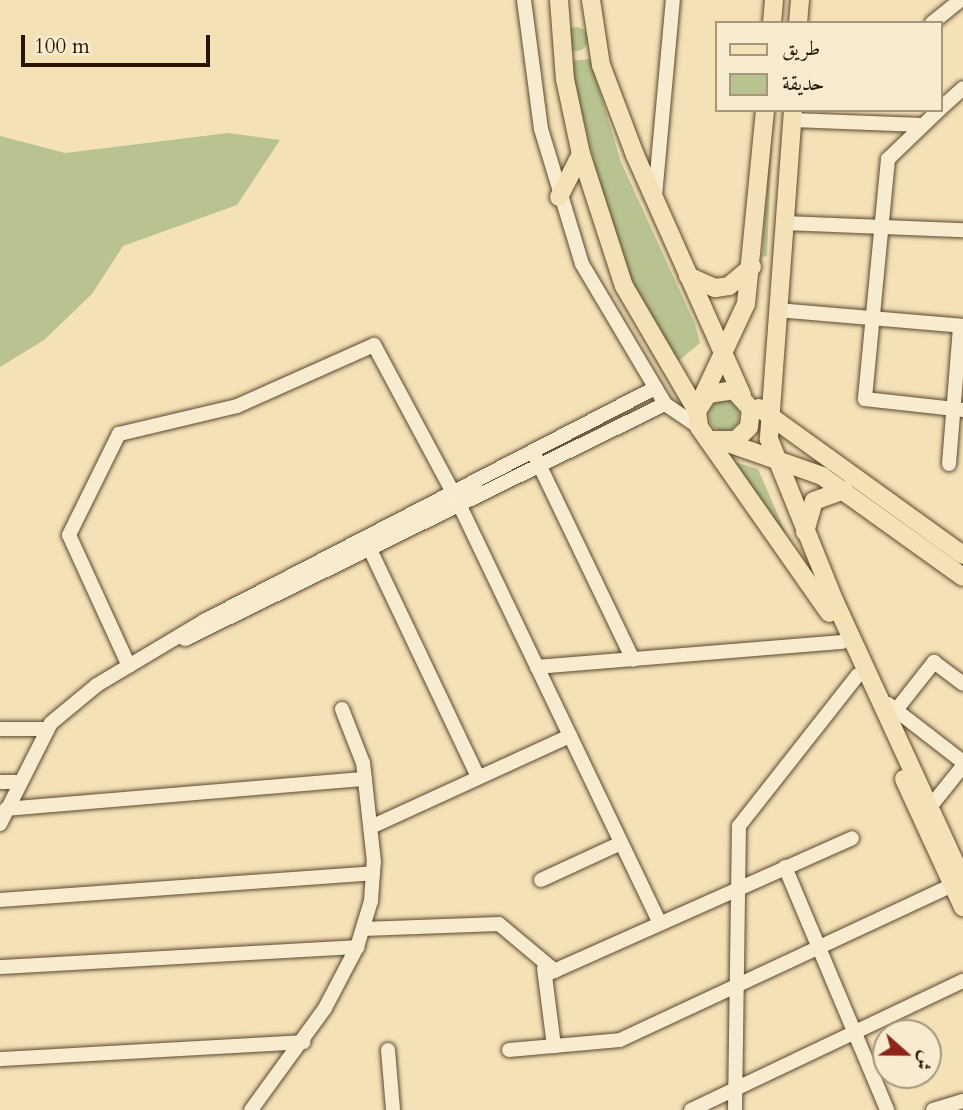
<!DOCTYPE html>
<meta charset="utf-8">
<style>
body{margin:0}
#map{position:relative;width:963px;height:1110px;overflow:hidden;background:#f5e1b6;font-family:Cardo,Amiri,serif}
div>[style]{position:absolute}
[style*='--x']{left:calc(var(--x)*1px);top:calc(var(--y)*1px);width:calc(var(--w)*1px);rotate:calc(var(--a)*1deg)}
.green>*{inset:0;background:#b9c390}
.round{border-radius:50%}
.roads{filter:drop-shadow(0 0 2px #5b482e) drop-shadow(0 0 2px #5b482e)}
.minor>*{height:14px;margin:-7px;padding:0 7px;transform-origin:7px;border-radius:7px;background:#f8ecd0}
.major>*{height:18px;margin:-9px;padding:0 9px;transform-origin:9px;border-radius:9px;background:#f5e1b6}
span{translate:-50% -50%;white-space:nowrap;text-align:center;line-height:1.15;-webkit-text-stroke:6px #f8ecd0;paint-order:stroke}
.legend{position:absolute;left:715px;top:21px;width:228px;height:91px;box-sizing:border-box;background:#f8ecd0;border:2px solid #a5967d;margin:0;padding:9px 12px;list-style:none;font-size:21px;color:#281500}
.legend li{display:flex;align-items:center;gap:14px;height:35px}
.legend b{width:35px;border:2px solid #a5967d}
.north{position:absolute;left:872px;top:1019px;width:70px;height:70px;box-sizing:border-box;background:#f8ecd0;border:2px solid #a5967d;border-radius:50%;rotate:111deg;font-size:19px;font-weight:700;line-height:28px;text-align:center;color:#281500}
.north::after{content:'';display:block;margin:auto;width:24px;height:32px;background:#8f2418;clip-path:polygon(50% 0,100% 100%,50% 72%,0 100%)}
.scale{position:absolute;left:21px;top:35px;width:189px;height:32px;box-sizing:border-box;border:4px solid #281500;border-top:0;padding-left:9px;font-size:21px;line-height:24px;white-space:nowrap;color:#281500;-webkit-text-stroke:5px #f8ecd0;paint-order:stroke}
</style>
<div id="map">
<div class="green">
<i class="round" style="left:564px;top:27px;width:24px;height:24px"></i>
<i style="clip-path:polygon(590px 59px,621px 162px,695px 324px,700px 343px,671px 367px,625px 269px,605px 207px,569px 61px)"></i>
<i style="clip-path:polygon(773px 110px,767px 256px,762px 257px)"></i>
<i style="clip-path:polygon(228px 133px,280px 140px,237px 205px,123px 246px,92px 294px,44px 340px,0 367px,0 136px,65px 153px)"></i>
<i class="round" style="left:709px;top:401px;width:30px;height:30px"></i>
<i style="clip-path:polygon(728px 460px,758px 469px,788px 538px)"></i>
</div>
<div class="roads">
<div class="minor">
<i style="--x:524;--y:0;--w:130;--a:82.5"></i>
<i style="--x:541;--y:129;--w:141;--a:73.1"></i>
<i style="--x:582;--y:264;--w:163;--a:59.3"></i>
<i style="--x:665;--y:404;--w:41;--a:34.1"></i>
<i style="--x:932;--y:23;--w:36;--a:-39"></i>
<i style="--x:940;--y:109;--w:31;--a:-42"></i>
<i style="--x:939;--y:110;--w:71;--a:136.1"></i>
<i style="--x:888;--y:159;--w:241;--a:95.5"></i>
<i style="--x:865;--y:399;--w:99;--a:6.4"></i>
<i style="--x:792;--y:120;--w:130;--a:2.2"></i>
<i style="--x:655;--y:196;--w:197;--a:-84.8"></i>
<i style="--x:785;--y:223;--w:178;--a:2.3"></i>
<i style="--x:778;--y:310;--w:186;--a:4.9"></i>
<i style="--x:535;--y:456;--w:226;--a:64.3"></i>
<i style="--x:949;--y:464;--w:138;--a:-85.4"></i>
<i style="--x:459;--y:504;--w:463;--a:64.4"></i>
<i style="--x:367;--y:543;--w:259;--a:64.6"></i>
<i style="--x:185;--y:639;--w:534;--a:-26.09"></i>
<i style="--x:129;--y:666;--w:144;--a:-114.6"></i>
<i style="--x:69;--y:535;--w:113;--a:-63.7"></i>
<i style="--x:119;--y:434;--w:121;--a:-13.3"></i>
<i style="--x:237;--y:406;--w:150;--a:-24"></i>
<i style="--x:374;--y:345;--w:169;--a:61.8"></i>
<i style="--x:537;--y:667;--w:306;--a:-4.7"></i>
<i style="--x:888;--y:704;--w:95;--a:37.7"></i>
<i style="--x:889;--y:719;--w:73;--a:-51.7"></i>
<i style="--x:934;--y:662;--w:36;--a:37"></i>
<i style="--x:0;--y:729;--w:46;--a:0"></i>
<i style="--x:0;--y:782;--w:19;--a:0"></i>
<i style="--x:930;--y:807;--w:53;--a:-51.2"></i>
<i style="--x:6;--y:809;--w:360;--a:-4.8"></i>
<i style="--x:0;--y:824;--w:113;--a:-63.2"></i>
<i style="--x:51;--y:723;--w:60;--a:-39.6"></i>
<i style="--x:97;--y:685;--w:125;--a:-30.9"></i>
<i style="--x:204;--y:621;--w:508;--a:-27.32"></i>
<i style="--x:371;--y:827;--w:219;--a:-24.6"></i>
<i style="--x:785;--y:867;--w:264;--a:67.2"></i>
<i style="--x:541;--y:880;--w:88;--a:-24.8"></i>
<i style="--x:0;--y:900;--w:374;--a:-4.1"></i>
<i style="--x:363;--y:929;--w:136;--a:-2.1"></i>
<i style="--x:499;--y:924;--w:73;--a:40"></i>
<i style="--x:0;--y:967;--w:358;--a:-3.2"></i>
<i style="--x:544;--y:968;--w:79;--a:82.7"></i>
<i style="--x:545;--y:975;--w:336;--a:-24"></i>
<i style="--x:388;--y:1050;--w:60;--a:85.2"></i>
<i style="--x:509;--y:1050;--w:111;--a:-5.1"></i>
<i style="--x:620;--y:1040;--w:366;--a:-25"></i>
<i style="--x:0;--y:1059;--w:304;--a:-3.2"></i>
<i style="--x:251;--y:1110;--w:126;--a:-54"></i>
<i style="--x:325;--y:1008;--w:69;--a:-62.3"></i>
<i style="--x:357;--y:947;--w:48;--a:-73.1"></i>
<i style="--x:371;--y:901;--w:39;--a:-86"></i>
<i style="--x:374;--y:862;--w:100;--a:-96.3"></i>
<i style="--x:363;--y:763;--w:58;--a:-111.3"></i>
<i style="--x:691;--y:1110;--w:301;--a:-25.4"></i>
<i style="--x:735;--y:1110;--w:284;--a:-89.2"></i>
<i style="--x:739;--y:826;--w:192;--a:-51.8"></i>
<i style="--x:933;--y:1110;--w:31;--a:-17"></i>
</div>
<div class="major">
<i style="--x:559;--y:0;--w:79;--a:85.7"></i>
<i style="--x:565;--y:79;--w:77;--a:78"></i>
<i style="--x:581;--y:154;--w:139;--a:72"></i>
<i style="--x:624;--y:286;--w:145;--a:59.7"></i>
<i style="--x:591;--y:0;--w:66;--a:81.3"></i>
<i style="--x:601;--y:65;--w:96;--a:69.3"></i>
<i style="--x:635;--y:155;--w:263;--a:66"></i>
<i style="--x:772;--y:23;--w:23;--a:-85"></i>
<i style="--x:798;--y:23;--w:23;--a:-85"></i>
<i style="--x:793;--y:110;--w:330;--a:94.2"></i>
<i style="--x:769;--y:439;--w:176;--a:68"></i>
<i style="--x:835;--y:602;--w:306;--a:65.3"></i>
<i style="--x:559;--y:197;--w:48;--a:-62.9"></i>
<i style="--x:688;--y:276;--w:30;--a:24"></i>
<i style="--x:715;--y:288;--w:14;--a:-8"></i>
<i style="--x:729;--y:286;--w:30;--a:-40"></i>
<i style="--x:701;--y:400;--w:106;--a:-64.9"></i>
<i style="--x:746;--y:304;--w:195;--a:-84.4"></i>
<i style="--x:759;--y:408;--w:251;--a:35.8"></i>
<i style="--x:711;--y:440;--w:25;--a:0"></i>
<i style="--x:736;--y:440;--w:18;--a:-45"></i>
<i style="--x:749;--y:427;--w:18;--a:-84"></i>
<i style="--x:751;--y:409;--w:25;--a:-132"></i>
<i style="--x:734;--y:390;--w:26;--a:171"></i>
<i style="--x:708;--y:394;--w:20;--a:123"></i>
<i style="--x:697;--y:411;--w:16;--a:83"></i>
<i style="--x:699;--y:427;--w:227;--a:55"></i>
<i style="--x:728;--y:443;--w:100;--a:19.3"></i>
<i style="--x:822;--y:476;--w:173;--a:35.6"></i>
<i style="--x:805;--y:532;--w:32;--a:-74"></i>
<i style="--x:814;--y:501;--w:32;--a:-20"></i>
<i style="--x:904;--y:779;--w:141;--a:65.3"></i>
</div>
</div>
<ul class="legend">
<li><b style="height:9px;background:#f5e1b6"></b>طريق</li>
<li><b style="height:19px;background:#b9c390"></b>حديقة</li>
</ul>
<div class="north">ش</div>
<div class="scale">100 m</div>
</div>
